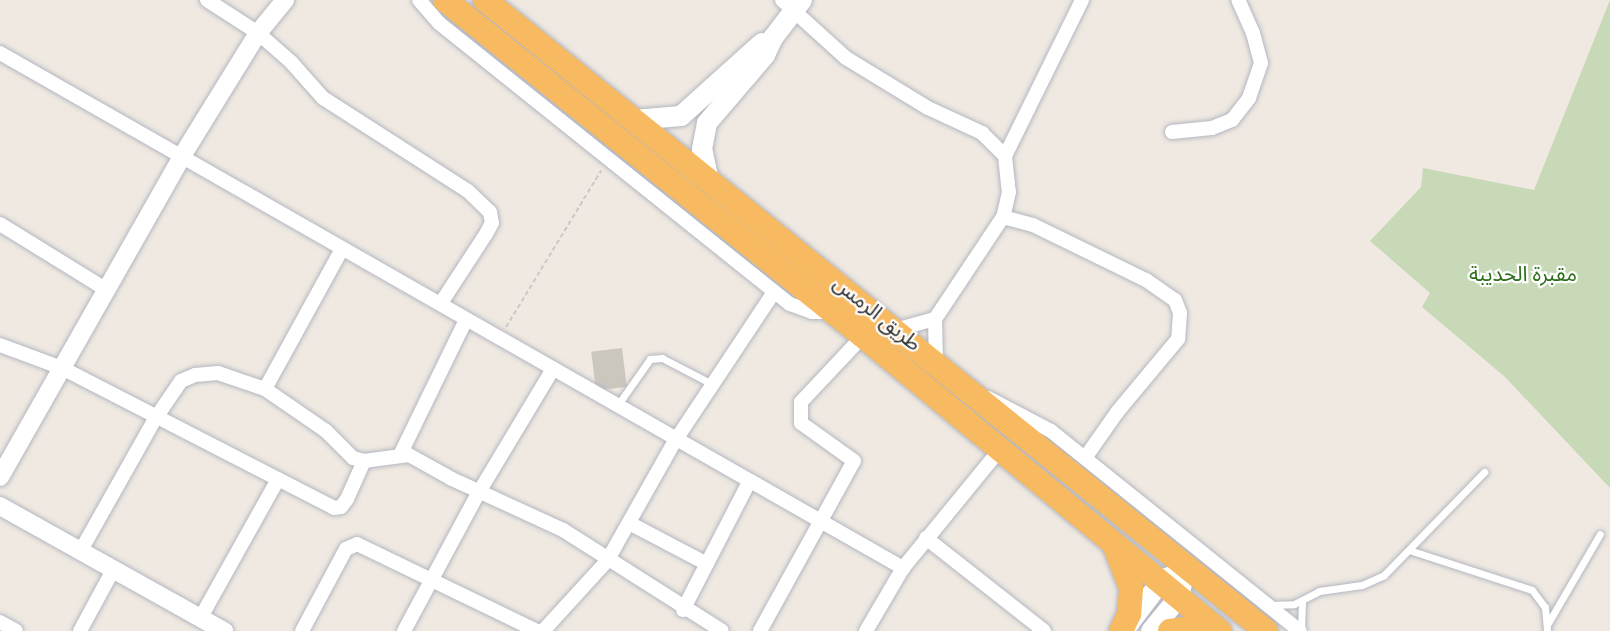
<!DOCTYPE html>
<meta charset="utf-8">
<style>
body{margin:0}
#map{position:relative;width:1610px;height:631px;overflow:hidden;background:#efe9e1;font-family:Overpass,"Noto Sans Arabic",sans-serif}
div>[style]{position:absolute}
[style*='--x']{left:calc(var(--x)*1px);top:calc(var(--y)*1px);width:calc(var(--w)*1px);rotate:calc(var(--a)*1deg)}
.cemetery>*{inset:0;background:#c8d9b8}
.building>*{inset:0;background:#cbc7bf;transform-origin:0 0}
.path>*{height:2px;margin-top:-1px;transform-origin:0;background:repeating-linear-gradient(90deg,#c9c9c9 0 4.5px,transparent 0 7.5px)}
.roads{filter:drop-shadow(0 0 2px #b4b7c1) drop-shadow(0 0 2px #b4b7c1)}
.service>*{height:7px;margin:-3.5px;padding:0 3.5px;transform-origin:3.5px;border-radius:3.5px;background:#fff}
.minor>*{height:14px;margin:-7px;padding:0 7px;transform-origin:7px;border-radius:7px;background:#fff}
.tertiary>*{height:18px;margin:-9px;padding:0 9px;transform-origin:9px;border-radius:9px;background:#fff}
.secondary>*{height:20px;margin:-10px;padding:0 10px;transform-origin:10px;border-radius:10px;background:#fff}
.trunk>*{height:24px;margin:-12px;padding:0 12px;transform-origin:12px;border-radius:12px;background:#f8ba60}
span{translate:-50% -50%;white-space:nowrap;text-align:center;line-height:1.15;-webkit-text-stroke:4.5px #fff;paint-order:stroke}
.park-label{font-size:21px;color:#2c6e1b}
.street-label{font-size:21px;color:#2e2e2e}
</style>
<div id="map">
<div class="cemetery">
<i style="clip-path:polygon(1610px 0,1610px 488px,1505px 377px,1422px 307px,1430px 293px,1370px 241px,1421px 187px,1423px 168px,1534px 190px)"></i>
</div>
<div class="building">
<i style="left:622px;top:348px;width:39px;height:31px;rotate:83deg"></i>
</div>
<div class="path">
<i style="--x:506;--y:327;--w:183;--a:-58.7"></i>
</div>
<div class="roads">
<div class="service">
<i style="--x:617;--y:406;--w:57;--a:-54.9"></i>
<i style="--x:650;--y:359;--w:12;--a:-5"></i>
<i style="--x:662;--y:358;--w:56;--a:27.5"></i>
<i style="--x:1409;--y:550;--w:129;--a:18"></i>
<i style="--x:1532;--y:590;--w:21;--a:53"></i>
<i style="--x:1545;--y:607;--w:24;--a:85"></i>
<i style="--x:1270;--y:605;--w:24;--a:-2"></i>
<i style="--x:1294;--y:604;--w:28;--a:-27"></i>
<i style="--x:1319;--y:591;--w:43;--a:-7.9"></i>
<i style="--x:1362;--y:585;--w:24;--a:-24"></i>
<i style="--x:1384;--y:575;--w:144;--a:-45.8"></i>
<i style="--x:1547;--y:625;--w:105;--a:-59.8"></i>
<i style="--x:1301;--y:631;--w:30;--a:-88"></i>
</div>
<div class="minor">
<i style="--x:207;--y:0;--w:61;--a:32.9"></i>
<i style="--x:258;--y:33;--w:44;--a:41.3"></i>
<i style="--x:291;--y:62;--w:48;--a:48.4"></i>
<i style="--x:323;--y:98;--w:172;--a:32.7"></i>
<i style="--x:468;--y:191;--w:30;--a:44"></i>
<i style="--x:490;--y:212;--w:11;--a:80"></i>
<i style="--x:492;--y:223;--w:13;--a:119"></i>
<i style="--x:486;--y:234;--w:82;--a:123.1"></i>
<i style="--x:419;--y:0;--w:30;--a:49"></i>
<i style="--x:439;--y:23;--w:450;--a:38.7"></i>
<i style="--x:790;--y:304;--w:23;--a:20"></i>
<i style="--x:812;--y:312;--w:19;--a:0"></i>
<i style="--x:782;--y:0;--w:86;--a:42.2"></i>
<i style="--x:846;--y:58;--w:96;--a:31.4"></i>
<i style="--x:928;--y:108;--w:60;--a:24.8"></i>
<i style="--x:982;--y:133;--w:33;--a:45"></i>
<i style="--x:1005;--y:156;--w:36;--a:84"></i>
<i style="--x:1009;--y:192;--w:26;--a:103"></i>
<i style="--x:1003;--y:217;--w:123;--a:123.7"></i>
<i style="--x:935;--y:319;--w:44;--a:88.7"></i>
<i style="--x:0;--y:53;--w:1040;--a:29.7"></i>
<i style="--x:1172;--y:132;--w:40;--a:-5.7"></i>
<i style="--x:1212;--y:128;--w:22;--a:-22"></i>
<i style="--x:1232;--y:120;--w:28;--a:-52"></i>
<i style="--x:1249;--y:98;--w:37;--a:-71"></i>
<i style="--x:1261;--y:63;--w:31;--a:-105"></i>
<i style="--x:1253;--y:33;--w:36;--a:-114"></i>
<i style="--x:1005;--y:156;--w:174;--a:-63.7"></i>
<i style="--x:1003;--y:217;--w:31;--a:15"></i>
<i style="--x:1033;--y:225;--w:126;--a:26"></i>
<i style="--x:1146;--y:280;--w:35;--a:35"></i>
<i style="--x:1175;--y:300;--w:14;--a:69"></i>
<i style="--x:1180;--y:313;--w:26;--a:94"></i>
<i style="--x:1178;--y:339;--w:94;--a:129.8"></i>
<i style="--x:1118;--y:411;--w:57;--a:125.1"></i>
<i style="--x:0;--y:224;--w:126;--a:31.7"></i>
<i style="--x:895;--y:330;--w:41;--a:-15.4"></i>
<i style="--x:0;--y:345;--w:66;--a:20.4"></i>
<i style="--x:62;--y:368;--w:306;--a:27.2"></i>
<i style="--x:334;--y:508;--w:7;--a:-8"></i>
<i style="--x:341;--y:507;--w:10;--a:-53"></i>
<i style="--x:347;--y:499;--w:42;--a:-65.9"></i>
<i style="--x:265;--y:389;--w:160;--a:-61.2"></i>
<i style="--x:988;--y:398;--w:71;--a:27.6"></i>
<i style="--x:1051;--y:431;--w:319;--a:38.8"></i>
<i style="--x:401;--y:453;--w:148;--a:-64"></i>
<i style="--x:629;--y:523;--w:88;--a:27.7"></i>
<i style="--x:926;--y:538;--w:150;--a:38.2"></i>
<i style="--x:80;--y:552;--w:153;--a:-60.6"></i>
<i style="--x:155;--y:419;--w:46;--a:-55.6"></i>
<i style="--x:181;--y:381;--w:15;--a:-23"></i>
<i style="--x:195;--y:375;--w:23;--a:-5"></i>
<i style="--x:218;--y:373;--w:50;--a:18.8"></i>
<i style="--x:265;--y:389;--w:74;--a:34.5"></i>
<i style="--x:326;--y:431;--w:38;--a:45"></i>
<i style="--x:353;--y:458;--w:11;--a:15"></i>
<i style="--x:364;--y:461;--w:45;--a:-7.6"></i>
<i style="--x:409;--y:455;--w:49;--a:29.2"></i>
<i style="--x:452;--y:479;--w:122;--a:24.7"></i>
<i style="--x:563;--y:530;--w:188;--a:32.4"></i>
<i style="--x:683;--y:610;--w:144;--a:-62.7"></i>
<i style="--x:201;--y:617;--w:158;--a:-60.8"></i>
<i style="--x:0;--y:622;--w:18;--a:29"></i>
<i style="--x:80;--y:631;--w:69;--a:-61.6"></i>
<i style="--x:302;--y:631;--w:93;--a:-61.8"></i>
<i style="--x:346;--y:549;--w:12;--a:-24"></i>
<i style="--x:357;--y:544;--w:200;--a:25.8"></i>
<i style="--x:404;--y:631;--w:158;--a:-61.7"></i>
<i style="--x:479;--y:492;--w:144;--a:-59"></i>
<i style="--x:543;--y:631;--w:95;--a:-47.6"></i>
<i style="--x:607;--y:561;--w:138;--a:-60.5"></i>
<i style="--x:675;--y:441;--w:179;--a:-56.4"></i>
<i style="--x:760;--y:631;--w:194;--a:-61.1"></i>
<i style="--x:854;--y:461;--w:65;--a:-144.4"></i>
<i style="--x:801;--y:423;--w:21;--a:-90"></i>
<i style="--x:801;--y:402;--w:91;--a:-46.8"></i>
<i style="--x:866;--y:631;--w:73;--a:-59.6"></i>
<i style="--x:903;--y:568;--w:150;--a:-50.7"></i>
</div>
<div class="tertiary">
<i style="--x:0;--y:477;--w:369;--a:-60.4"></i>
<i style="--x:182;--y:156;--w:145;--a:-58.3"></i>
<i style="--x:258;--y:33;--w:43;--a:-50.7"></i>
<i style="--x:0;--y:506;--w:257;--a:29.2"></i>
</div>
<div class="secondary">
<i style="--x:634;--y:120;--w:47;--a:-4.9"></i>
<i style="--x:681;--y:116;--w:109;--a:-42"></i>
<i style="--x:709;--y:181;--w:33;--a:-102"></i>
<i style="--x:702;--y:149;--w:26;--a:-79"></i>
<i style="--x:707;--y:123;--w:89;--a:-49.5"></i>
<i style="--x:765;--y:55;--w:19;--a:-65"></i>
<i style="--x:773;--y:38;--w:48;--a:-52.7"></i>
<i style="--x:1125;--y:629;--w:63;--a:-52.8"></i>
<i style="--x:1163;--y:579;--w:28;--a:-18"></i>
<i style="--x:1151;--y:631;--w:44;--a:-50.5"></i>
<i style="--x:1179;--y:597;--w:13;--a:-77"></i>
</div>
<div class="trunk">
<i style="--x:445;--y:0;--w:536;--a:38.79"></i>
<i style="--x:863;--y:336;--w:463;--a:39.6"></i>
<i style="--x:485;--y:0;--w:1004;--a:38.94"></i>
<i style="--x:1115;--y:547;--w:44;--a:68.7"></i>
<i style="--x:1131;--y:588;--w:26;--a:94"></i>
<i style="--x:1129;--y:614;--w:19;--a:115"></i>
<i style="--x:1170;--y:631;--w:30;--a:-8"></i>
<i style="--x:1200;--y:627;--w:18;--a:13"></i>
</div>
</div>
<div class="park-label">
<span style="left:1523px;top:276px">مقبرة الحديبة</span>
</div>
<div class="street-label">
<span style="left:876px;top:315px;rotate:39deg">طريق الرمس</span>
</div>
</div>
